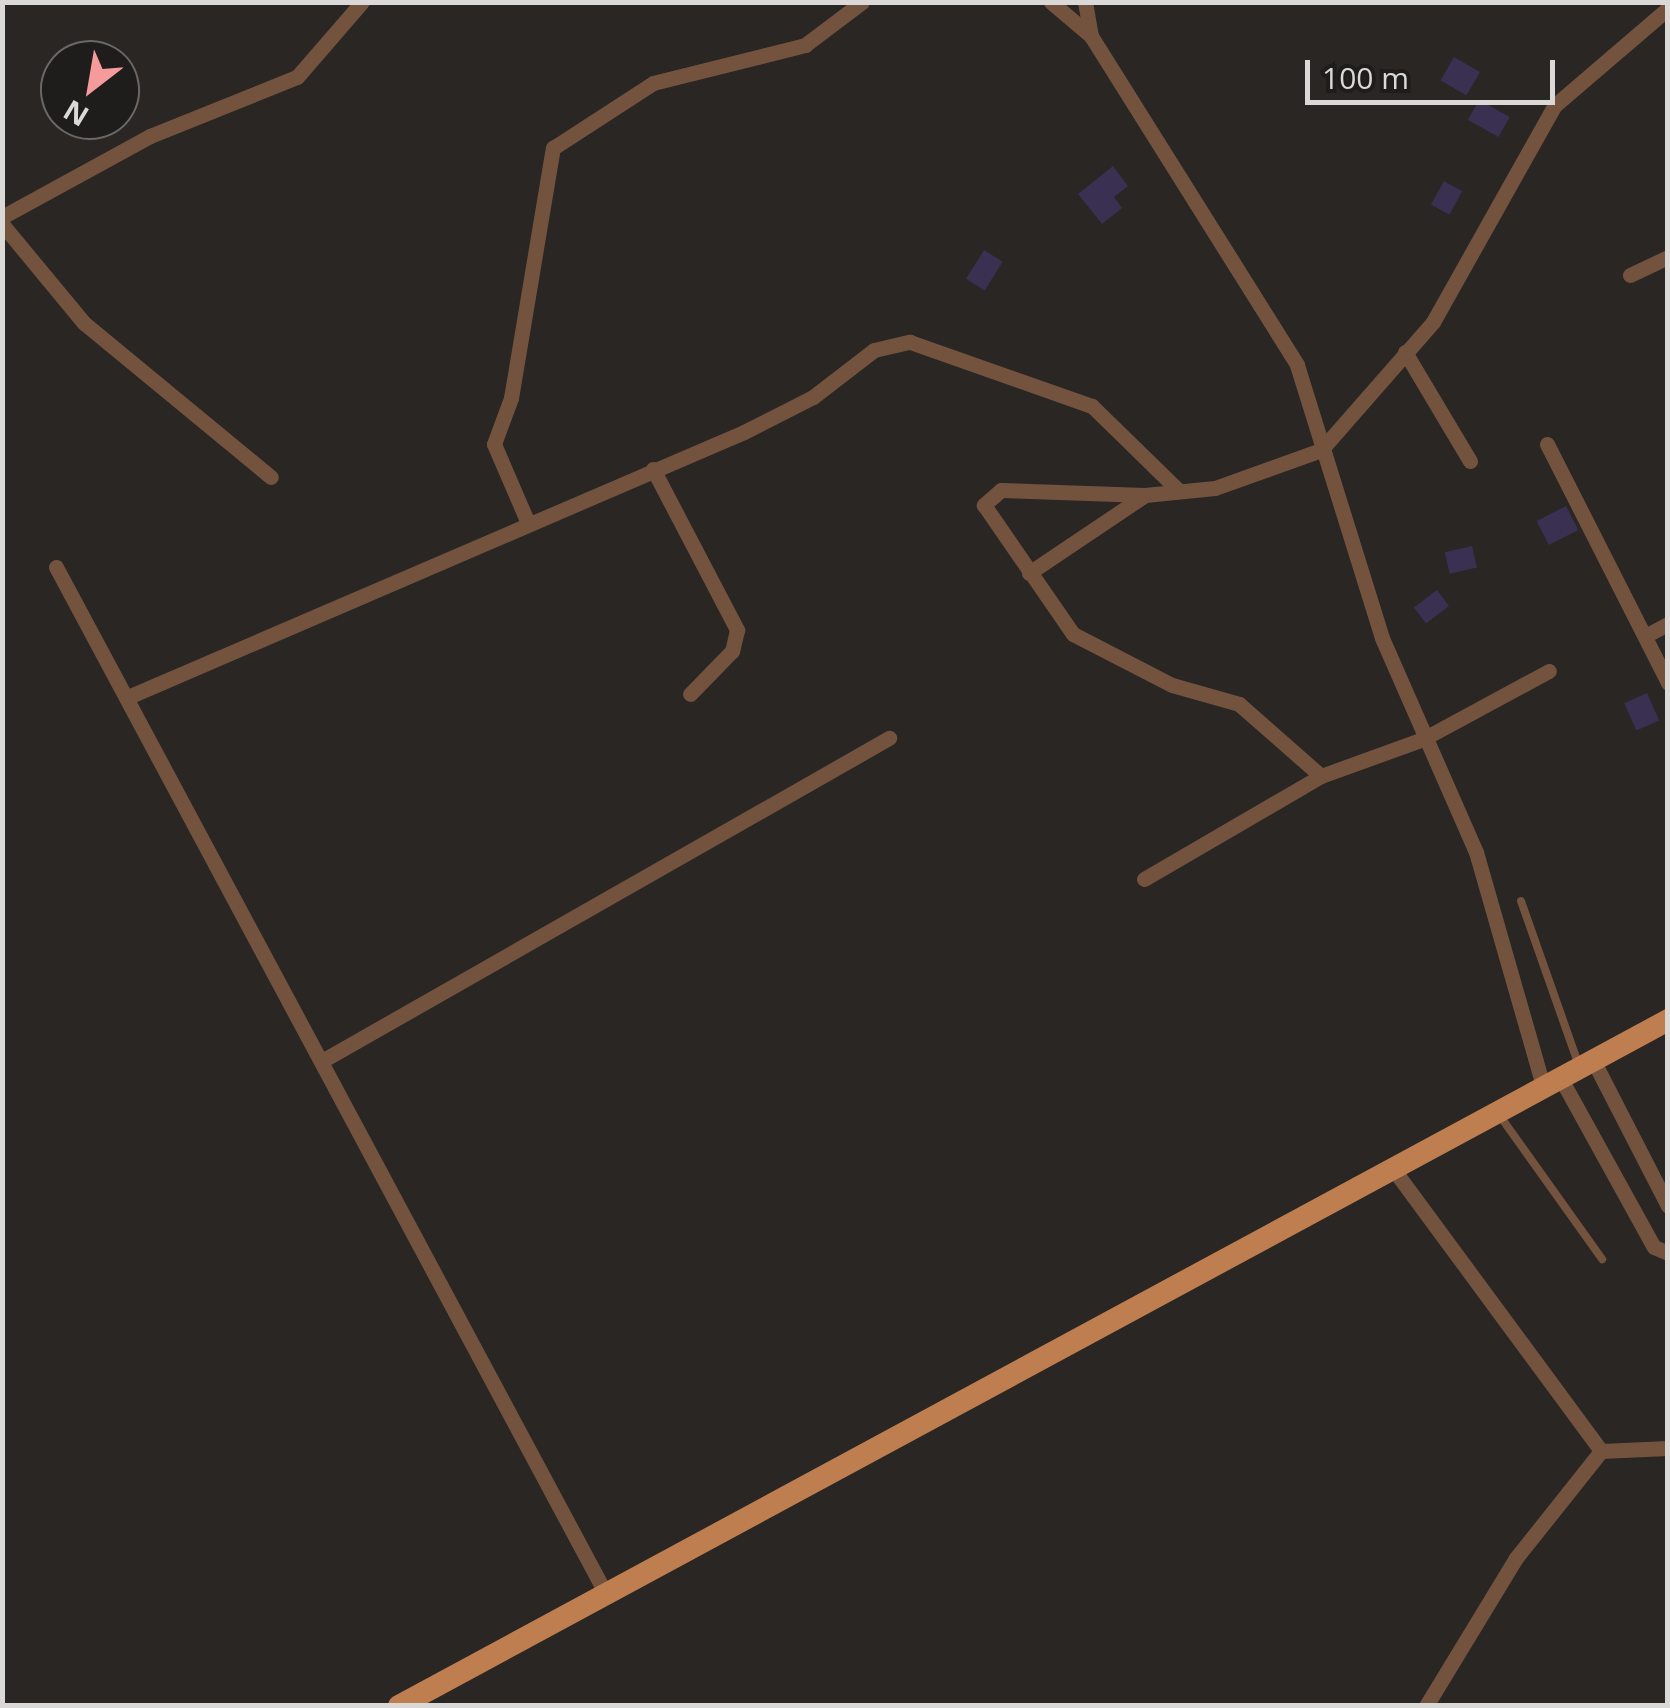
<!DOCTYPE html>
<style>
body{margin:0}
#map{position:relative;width:1670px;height:1708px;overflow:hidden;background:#292624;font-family:"Open Sans",sans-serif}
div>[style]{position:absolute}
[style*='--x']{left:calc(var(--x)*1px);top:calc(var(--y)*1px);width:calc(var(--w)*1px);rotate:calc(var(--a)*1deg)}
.building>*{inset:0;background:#393052;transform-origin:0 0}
.service>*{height:8px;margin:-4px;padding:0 4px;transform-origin:4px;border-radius:4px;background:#73533e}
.minor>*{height:15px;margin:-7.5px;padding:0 7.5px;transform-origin:7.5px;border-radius:7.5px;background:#73533e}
.primary>*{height:22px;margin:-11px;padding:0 11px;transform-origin:11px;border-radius:11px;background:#bf7e50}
span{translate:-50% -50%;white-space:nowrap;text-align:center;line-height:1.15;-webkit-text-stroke:8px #1f1d1b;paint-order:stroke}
.frame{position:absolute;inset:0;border:5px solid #dbd9d8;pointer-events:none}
.north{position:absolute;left:40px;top:40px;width:100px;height:100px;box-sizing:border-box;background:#1f1d1b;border:2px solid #6a6867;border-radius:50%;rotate:211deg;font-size:28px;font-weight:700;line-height:40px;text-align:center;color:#dbd9d8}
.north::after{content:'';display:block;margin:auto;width:35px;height:45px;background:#f59b9b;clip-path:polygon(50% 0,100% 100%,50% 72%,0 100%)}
.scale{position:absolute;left:1305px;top:60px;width:250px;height:45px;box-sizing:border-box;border:5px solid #dbd9d8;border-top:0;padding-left:12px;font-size:30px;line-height:35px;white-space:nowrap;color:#dbd9d8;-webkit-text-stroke:8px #1f1d1b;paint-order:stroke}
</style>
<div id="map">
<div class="building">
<i style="left:1454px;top:57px;width:30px;height:27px;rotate:30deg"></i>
<i style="left:1479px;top:100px;width:35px;height:23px;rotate:29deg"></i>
<i style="clip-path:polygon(1113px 166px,1128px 186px,1114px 197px,1122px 208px,1102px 224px,1078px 194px)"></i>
<i style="left:1444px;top:181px;width:21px;height:27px;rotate:29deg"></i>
<i style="left:984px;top:250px;width:22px;height:34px;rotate:32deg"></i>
<i style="left:1566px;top:506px;width:27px;height:33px;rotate:63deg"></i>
<i style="left:1472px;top:546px;width:22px;height:28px;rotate:77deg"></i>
<i style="left:1437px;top:590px;width:20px;height:29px;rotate:53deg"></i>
<i style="left:1647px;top:693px;width:30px;height:25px;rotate:66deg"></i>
</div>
<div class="service">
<i style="--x:1521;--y:901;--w:172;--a:70.6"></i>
<i style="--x:1500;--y:1116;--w:176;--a:54.5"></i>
</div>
<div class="minor">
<i style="--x:1051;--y:2;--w:51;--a:40.2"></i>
<i style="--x:1085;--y:2;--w:35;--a:80"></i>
<i style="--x:1091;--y:36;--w:388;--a:57.9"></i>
<i style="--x:1297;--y:365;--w:286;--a:72.7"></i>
<i style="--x:1382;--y:638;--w:234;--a:66.3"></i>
<i style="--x:1476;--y:852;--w:243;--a:74"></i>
<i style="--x:2;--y:217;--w:169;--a:-28.7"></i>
<i style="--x:150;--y:136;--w:158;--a:-21.9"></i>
<i style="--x:297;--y:77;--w:99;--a:-49.1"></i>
<i style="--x:2;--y:224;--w:129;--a:50.4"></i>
<i style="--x:84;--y:323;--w:242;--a:39.5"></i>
<i style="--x:1630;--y:275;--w:42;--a:-25.3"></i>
<i style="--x:1405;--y:352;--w:127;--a:59.2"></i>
<i style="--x:1547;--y:444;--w:268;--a:63.1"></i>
<i style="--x:653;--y:469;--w:182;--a:62.4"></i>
<i style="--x:737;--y:630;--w:22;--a:103"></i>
<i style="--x:732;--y:651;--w:60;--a:134.3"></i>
<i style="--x:1145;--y:495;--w:144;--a:-178"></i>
<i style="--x:1001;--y:490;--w:23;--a:139"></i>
<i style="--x:984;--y:505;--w:157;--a:55.4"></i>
<i style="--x:1073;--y:634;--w:111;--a:27.3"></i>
<i style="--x:1172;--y:685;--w:70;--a:15.8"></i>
<i style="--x:1239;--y:704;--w:109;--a:41.3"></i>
<i style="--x:1321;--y:776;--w:109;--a:-19.9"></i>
<i style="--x:1423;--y:739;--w:143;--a:-28.4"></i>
<i style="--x:528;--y:523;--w:86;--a:-113.3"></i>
<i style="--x:494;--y:444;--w:49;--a:-69.7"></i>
<i style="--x:511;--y:398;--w:254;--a:-80.5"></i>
<i style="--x:553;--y:148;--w:119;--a:-33"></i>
<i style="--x:653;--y:83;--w:157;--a:-14"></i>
<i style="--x:805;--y:45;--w:71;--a:-37"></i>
<i style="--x:56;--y:567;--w:1165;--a:61.83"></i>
<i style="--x:1029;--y:573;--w:140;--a:-33.9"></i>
<i style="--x:1145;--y:495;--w:70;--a:-5.7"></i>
<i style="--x:1215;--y:488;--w:113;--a:-19.7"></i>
<i style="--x:1321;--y:450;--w:170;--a:-48.8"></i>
<i style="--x:1433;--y:322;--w:248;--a:-60.7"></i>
<i style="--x:1554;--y:106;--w:146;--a:-40.6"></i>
<i style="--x:1645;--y:636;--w:26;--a:-28"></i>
<i style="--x:128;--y:697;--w:671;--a:-23.28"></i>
<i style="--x:744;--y:432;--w:77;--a:-26.9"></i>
<i style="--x:813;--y:397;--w:77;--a:-37.6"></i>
<i style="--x:874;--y:350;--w:37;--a:-13"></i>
<i style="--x:910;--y:342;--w:193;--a:19.4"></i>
<i style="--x:1092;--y:406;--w:120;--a:44.3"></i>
<i style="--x:1144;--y:879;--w:205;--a:-30.2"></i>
<i style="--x:327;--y:1058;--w:647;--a:-29.66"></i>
<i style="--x:1593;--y:1060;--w:164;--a:62.8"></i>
<i style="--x:1560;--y:1077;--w:194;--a:61.1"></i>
<i style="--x:1654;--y:1247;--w:15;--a:23"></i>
<i style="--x:1394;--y:1170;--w:349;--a:53.6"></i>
<i style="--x:1426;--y:1706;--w:173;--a:-58.7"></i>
<i style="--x:1516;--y:1558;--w:137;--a:-51.5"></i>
<i style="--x:1601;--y:1451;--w:67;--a:-2.6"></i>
</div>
<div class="primary">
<i style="--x:399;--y:1706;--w:1443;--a:-28.39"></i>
</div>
<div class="frame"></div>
<div class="north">N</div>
<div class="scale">100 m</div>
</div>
